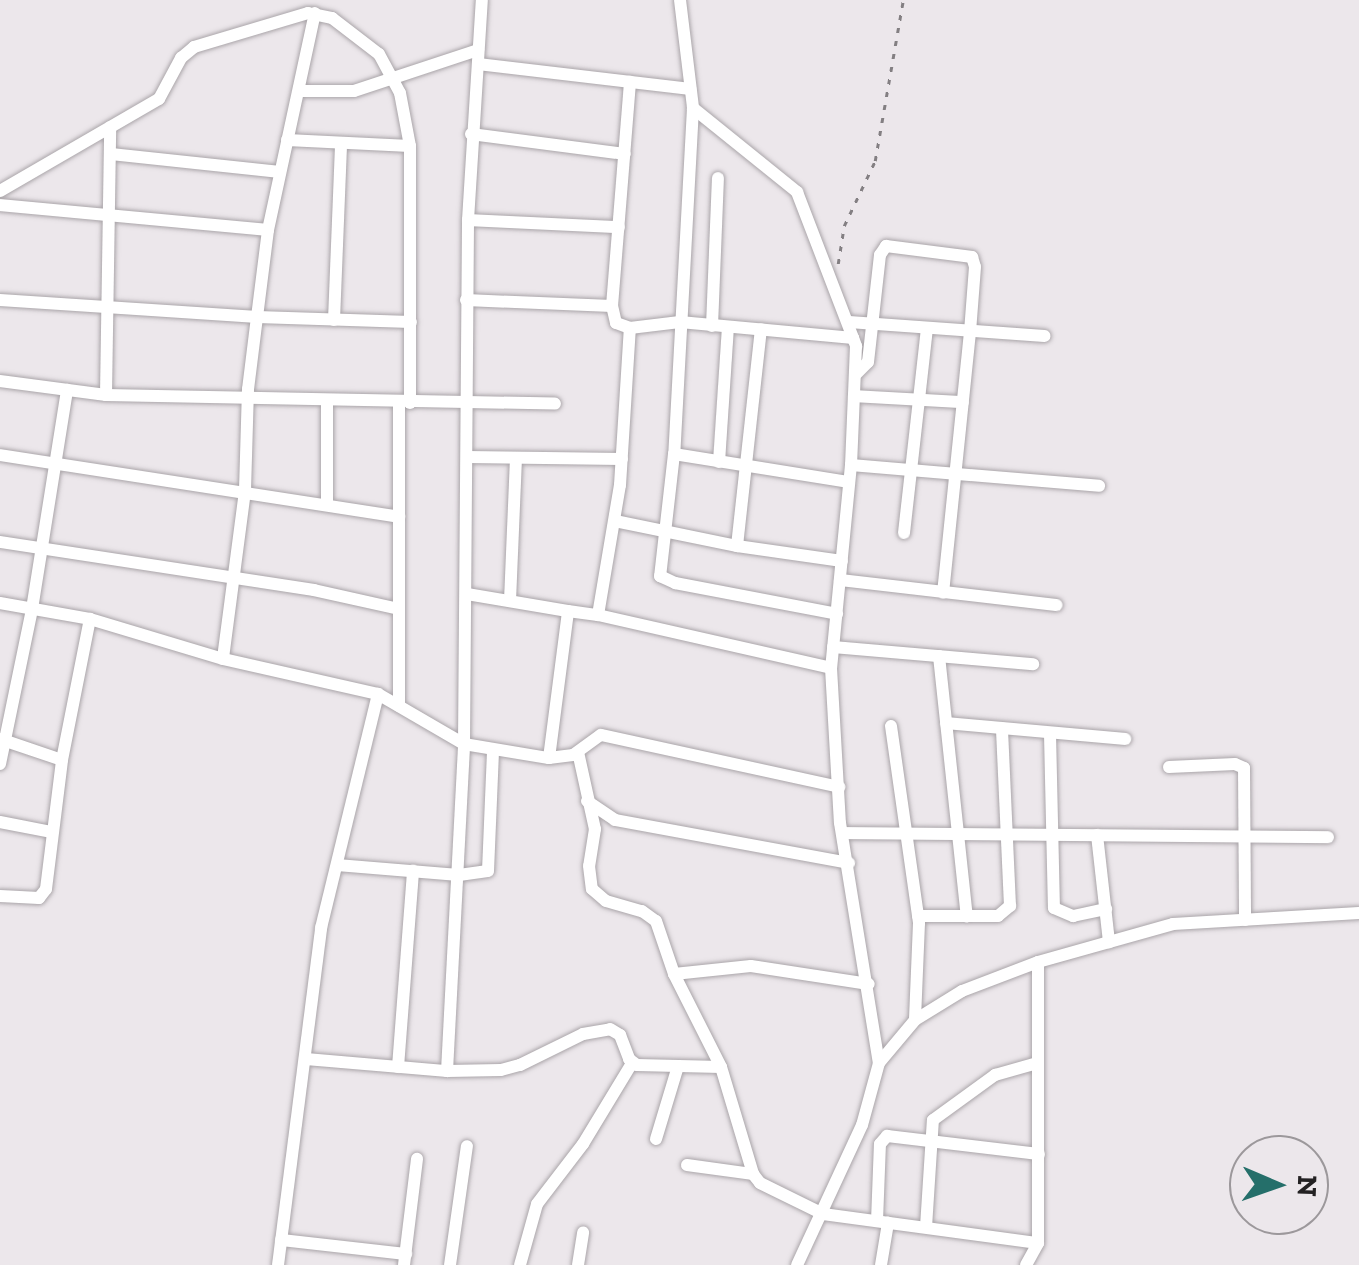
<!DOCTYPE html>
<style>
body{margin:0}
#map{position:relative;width:1359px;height:1265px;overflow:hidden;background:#ece7eb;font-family:"Zilla Slab",serif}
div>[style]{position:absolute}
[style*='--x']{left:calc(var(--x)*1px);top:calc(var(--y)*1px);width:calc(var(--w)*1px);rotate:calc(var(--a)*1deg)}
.path>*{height:2.5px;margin-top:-1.25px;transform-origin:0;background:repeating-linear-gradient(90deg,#837f82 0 5px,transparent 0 13px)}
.roads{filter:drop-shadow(0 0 2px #aaa5a9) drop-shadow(0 0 2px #aaa5a9)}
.street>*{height:12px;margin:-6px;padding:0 6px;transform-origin:6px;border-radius:6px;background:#fff}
span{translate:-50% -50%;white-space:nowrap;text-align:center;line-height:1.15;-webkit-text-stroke:9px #ece7eb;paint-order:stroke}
.north{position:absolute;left:1229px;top:1135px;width:100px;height:100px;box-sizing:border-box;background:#ece7eb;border:2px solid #9c989b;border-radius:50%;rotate:92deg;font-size:28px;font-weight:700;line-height:40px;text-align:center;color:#232122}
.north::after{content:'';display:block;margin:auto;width:35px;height:45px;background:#256f6a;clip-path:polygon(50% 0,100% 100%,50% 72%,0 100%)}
</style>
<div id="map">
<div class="path">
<i style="--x:838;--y:264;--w:38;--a:-81"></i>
<i style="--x:844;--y:226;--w:72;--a:-64.5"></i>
<i style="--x:875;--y:161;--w:163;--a:-80.1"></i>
</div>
<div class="roads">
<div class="street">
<i style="--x:680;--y:0;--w:109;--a:83.1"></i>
<i style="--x:693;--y:108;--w:347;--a:93.1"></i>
<i style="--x:674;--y:454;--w:123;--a:96.5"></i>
<i style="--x:660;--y:576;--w:17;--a:25"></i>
<i style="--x:675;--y:583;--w:165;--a:10.8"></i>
<i style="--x:478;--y:64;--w:214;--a:6.7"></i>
<i style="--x:300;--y:91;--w:54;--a:0"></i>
<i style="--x:354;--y:91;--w:131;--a:-18.3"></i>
<i style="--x:693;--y:108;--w:134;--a:38.9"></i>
<i style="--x:797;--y:192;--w:156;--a:69"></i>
<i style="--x:471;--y:134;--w:155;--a:7.4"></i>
<i style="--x:287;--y:140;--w:123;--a:2.8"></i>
<i style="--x:111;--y:154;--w:170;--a:6.1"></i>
<i style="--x:0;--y:191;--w:184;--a:-30.1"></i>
<i style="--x:159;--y:99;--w:47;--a:-61.8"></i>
<i style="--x:181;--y:58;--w:17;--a:-40"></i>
<i style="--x:194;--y:47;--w:119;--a:-16.6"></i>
<i style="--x:308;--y:13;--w:25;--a:12"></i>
<i style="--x:332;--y:18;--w:59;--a:37.5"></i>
<i style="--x:379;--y:54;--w:44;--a:61.7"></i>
<i style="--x:400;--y:93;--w:54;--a:79.3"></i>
<i style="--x:410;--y:146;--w:257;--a:90"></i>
<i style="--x:0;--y:205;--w:269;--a:5.3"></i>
<i style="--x:268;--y:230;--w:88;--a:97.2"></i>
<i style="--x:257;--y:317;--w:154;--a:1.9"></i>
<i style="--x:468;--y:220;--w:151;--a:2.7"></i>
<i style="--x:268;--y:230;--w:222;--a:-77.8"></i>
<i style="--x:0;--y:300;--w:258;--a:3.8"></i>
<i style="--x:257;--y:317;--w:73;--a:97.1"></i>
<i style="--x:248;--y:389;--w:102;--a:91.7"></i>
<i style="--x:245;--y:491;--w:169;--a:97.5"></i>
<i style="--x:466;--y:300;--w:146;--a:2.4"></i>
<i style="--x:334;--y:320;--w:177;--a:-87.7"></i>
<i style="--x:849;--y:322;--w:196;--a:4.1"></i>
<i style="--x:712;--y:326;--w:148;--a:-87.7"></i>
<i style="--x:630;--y:328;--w:15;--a:-160"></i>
<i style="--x:616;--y:323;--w:17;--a:-103"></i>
<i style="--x:612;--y:306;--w:225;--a:-85.4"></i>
<i style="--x:855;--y:375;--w:18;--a:-45"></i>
<i style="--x:868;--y:362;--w:108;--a:-83.6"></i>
<i style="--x:880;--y:255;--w:11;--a:-56"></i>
<i style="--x:886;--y:246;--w:87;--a:7.3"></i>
<i style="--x:972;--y:257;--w:10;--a:73"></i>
<i style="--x:975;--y:267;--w:65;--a:94.4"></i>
<i style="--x:970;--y:332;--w:262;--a:95.9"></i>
<i style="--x:0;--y:381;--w:107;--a:7.5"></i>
<i style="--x:106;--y:395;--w:449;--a:1.1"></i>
<i style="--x:106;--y:395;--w:268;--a:-89.1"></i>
<i style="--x:854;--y:396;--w:109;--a:3.2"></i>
<i style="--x:399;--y:403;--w:114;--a:90"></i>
<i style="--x:674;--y:454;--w:176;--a:9.1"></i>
<i style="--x:0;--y:455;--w:404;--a:8.8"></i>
<i style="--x:399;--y:517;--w:92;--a:90"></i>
<i style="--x:399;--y:609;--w:87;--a:-167.4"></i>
<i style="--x:314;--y:590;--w:318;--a:-171.3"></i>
<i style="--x:467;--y:457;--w:155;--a:0.7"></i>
<i style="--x:719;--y:462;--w:134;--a:-86.2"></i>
<i style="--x:851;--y:465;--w:249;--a:4.8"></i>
<i style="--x:327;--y:504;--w:101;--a:-90"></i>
<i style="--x:615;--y:521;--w:125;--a:11.6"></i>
<i style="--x:737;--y:546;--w:106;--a:8.1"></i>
<i style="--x:904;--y:533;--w:206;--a:-83.6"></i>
<i style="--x:737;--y:546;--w:218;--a:-83.7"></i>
<i style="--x:840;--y:580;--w:218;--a:6.6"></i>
<i style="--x:467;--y:594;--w:102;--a:9.6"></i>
<i style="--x:510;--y:601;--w:143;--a:-87.6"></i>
<i style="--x:0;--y:603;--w:91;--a:10.1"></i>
<i style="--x:90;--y:619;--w:139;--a:16.7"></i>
<i style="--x:223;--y:659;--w:159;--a:12.7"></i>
<i style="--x:378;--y:694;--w:99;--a:30.2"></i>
<i style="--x:464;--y:744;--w:86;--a:9.4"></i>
<i style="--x:549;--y:758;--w:24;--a:-7"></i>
<i style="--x:573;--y:755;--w:34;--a:-36"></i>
<i style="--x:601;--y:735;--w:244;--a:12.3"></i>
<i style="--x:598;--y:615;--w:239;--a:12.8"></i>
<i style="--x:833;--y:647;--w:201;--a:4.9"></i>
<i style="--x:939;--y:656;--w:262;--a:83.9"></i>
<i style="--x:399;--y:706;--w:97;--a:-90"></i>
<i style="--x:946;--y:723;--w:180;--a:5.1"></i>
<i style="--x:891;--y:726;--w:199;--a:81.9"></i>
<i style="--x:919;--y:923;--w:97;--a:92.4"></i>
<i style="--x:1050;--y:734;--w:174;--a:88.7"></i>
<i style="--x:1054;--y:908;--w:21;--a:23"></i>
<i style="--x:1073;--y:916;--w:34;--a:-12"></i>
<i style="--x:0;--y:739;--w:65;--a:18.7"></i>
<i style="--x:578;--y:752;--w:79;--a:77.6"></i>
<i style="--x:595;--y:829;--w:37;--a:99"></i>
<i style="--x:589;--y:866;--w:23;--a:83"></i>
<i style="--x:592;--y:889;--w:18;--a:41"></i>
<i style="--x:606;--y:901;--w:37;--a:16"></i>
<i style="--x:642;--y:911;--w:17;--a:36"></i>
<i style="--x:656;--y:921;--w:56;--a:71.2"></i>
<i style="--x:674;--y:974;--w:104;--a:63.2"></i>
<i style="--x:721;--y:1067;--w:112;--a:73.3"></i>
<i style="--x:753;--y:1174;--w:11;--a:52"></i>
<i style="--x:760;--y:1183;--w:70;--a:26.2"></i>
<i style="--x:823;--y:1214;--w:217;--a:7.7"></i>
<i style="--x:549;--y:758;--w:148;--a:-82.6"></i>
<i style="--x:568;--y:611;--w:30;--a:8"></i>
<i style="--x:598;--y:615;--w:132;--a:-80.4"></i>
<i style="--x:620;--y:485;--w:157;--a:-86.4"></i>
<i style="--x:630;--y:328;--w:50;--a:-6.8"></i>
<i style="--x:680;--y:322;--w:174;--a:5.3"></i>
<i style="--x:853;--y:338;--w:9;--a:69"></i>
<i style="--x:856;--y:346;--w:119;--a:92.4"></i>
<i style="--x:851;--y:465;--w:204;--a:95.6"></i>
<i style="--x:831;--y:668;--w:155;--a:86.7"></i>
<i style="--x:840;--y:823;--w:243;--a:80.8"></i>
<i style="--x:879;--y:1063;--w:64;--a:105.3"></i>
<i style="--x:862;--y:1125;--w:154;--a:114.9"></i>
<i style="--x:0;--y:764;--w:158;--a:-78.3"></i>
<i style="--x:32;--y:609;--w:222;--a:-80.9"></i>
<i style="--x:1169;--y:767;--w:66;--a:-2.6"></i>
<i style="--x:1235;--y:764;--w:10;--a:24"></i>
<i style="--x:1244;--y:768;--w:152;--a:89.6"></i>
<i style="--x:587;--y:801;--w:34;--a:34"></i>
<i style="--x:615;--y:820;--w:238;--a:10.4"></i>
<i style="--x:0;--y:822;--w:53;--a:10.9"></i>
<i style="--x:843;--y:833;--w:485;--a:0.5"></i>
<i style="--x:1097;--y:835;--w:108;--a:83.6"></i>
<i style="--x:337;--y:865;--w:122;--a:4.7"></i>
<i style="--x:459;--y:875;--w:29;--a:-8"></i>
<i style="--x:488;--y:871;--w:121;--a:-87.6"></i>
<i style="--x:0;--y:896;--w:39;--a:3"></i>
<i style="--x:39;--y:898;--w:11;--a:-52"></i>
<i style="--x:46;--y:889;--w:130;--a:-82.9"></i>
<i style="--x:62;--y:760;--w:144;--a:-78.8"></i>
<i style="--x:918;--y:916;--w:80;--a:0"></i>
<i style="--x:998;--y:916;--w:16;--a:-40"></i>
<i style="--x:1010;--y:906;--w:178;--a:-92.6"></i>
<i style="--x:674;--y:974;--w:77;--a:-5.9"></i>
<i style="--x:751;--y:966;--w:119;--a:8.7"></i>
<i style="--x:306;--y:1059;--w:142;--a:4.9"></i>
<i style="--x:447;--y:1071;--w:54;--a:-1.1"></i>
<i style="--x:501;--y:1070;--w:20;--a:-15"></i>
<i style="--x:520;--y:1065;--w:70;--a:-26.2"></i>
<i style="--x:583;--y:1034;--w:27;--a:-10"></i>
<i style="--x:610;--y:1029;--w:12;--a:31"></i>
<i style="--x:620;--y:1035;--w:26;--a:69"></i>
<i style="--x:629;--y:1059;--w:10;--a:37"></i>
<i style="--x:637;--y:1065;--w:84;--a:1.4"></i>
<i style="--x:879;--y:1063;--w:56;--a:-50.1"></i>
<i style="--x:915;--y:1020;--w:55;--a:-31.7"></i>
<i style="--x:962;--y:991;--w:81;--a:-20.9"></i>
<i style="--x:1038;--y:962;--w:140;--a:-15.7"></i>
<i style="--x:1173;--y:924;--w:186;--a:-3.4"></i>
<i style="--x:398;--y:1067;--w:197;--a:-85.6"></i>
<i style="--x:447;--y:1071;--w:327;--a:-87"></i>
<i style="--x:464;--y:744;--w:524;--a:-89.56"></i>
<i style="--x:468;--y:220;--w:220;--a:-86.4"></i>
<i style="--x:656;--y:1139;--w:76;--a:-73.2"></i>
<i style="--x:687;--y:1165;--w:67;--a:7.8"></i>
<i style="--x:877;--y:1221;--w:77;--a:-87.8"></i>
<i style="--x:880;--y:1144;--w:11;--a:-49"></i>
<i style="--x:887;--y:1136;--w:153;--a:6.8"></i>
<i style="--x:926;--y:1227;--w:107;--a:-86.3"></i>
<i style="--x:933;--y:1120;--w:77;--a:-36"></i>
<i style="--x:995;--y:1075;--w:44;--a:-15.9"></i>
<i style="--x:281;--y:1240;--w:126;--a:6.4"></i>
<i style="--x:278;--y:1265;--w:340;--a:-82.7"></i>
<i style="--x:321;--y:928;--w:241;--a:-76.3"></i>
<i style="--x:404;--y:1265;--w:107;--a:-83"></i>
<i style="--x:450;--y:1265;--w:120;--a:-81.9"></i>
<i style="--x:520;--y:1265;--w:63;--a:-74.4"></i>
<i style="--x:537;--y:1204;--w:76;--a:-52.5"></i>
<i style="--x:583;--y:1144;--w:95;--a:-58.8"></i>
<i style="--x:578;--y:1265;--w:33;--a:-81"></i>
<i style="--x:881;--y:1265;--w:43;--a:-80.5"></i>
<i style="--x:1026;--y:1265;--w:25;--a:-61"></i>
<i style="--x:1038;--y:1243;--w:281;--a:-90"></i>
</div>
</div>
<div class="north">N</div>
</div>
